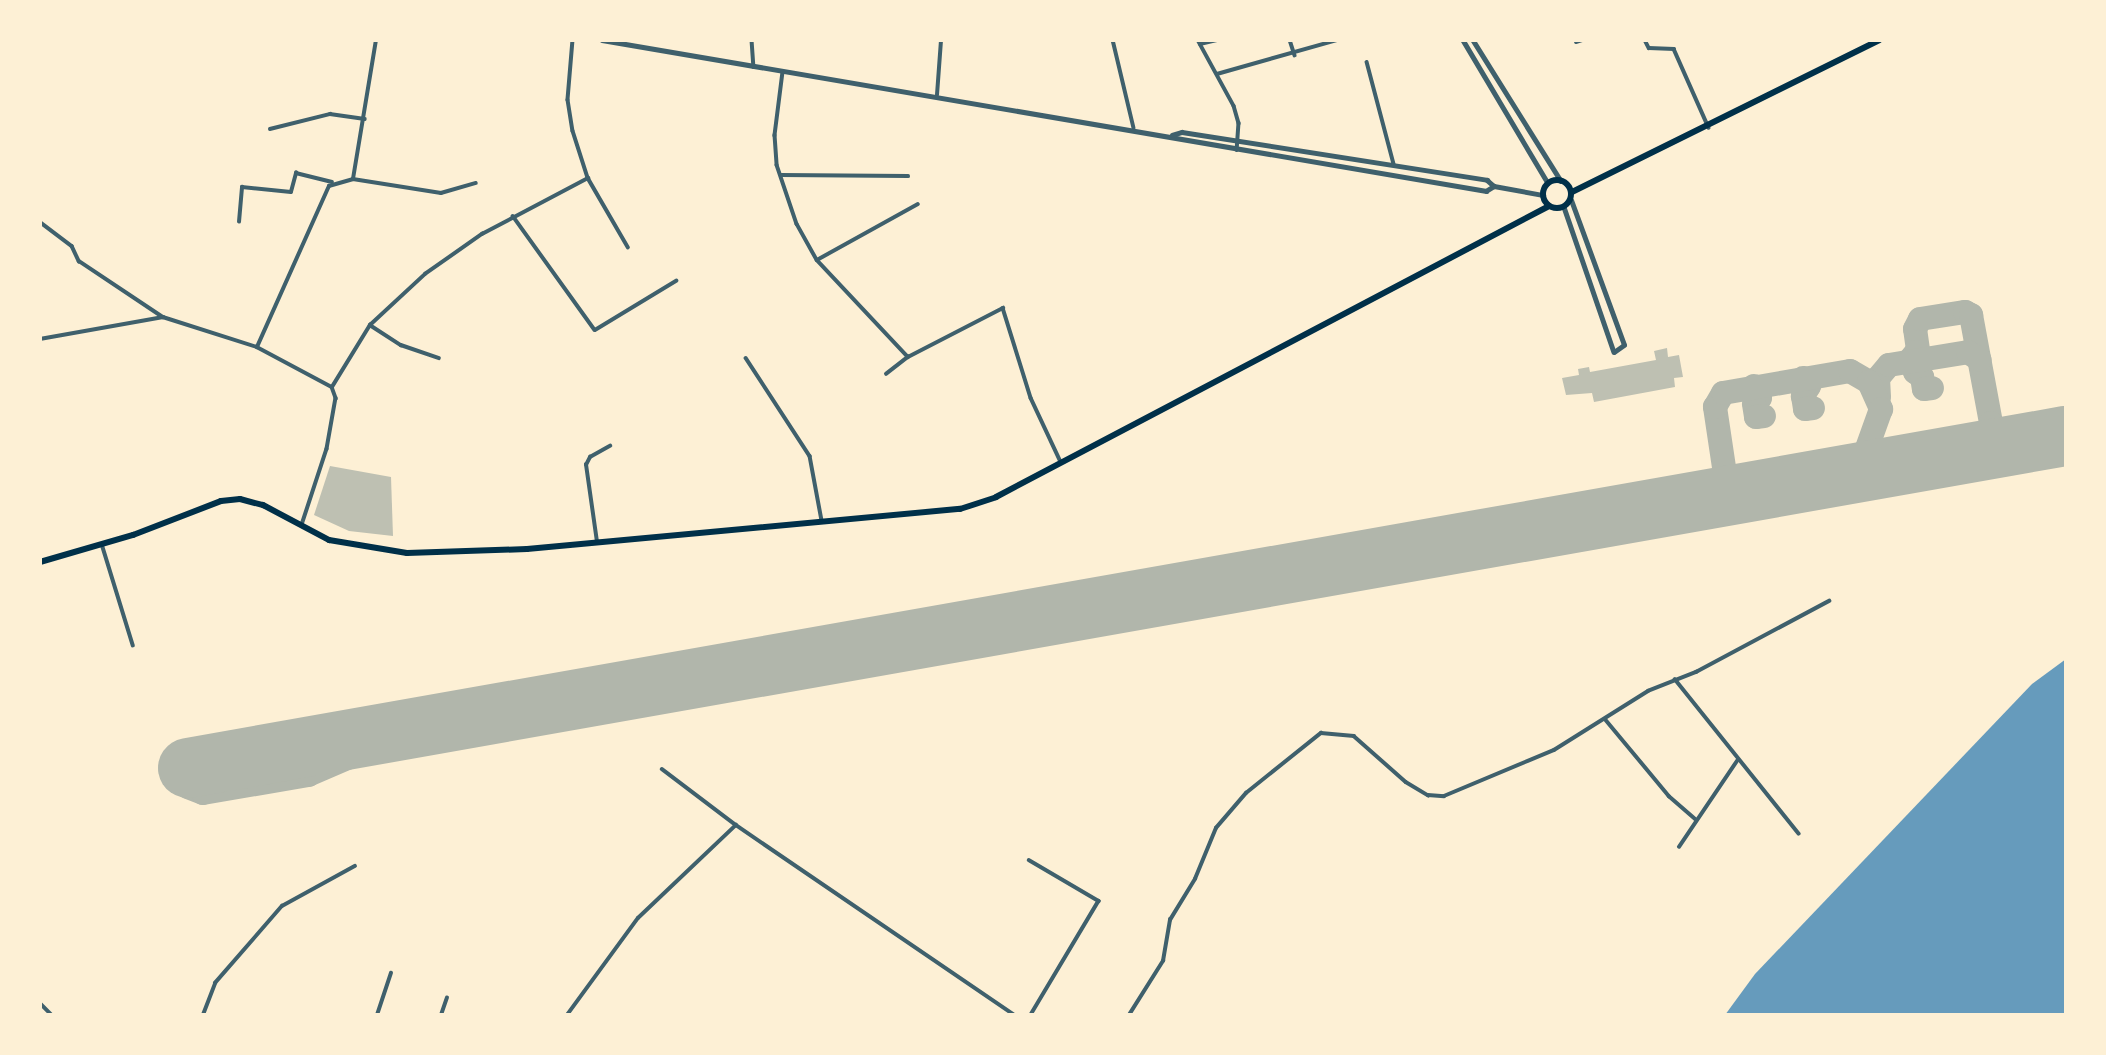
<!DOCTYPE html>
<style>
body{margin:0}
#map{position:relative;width:2106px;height:1055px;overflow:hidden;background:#fdf0d5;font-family:"Noto Serif",serif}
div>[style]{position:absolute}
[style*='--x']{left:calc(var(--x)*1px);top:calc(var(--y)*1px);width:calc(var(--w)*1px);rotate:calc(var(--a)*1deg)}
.water>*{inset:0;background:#669bbc}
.taxiway>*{height:24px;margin:-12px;padding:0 12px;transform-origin:12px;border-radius:12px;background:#b1b6ab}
.runway>*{height:60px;margin:-30px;padding:0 30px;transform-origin:30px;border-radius:30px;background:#b1b6ab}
.building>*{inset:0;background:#bec0b2}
.minor>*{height:3.5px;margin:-1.75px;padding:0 1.75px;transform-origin:1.75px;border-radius:1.75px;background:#3f606c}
.tertiary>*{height:4.5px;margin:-2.25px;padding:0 2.25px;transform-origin:2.25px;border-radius:2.25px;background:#3f606c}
.trunk>*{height:6px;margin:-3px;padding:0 3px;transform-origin:3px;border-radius:3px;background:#003049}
.trunk>.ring{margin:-3px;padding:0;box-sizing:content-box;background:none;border:6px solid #003049;border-radius:50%}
span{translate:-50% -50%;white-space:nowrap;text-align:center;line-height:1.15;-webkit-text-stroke:5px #fdf0d5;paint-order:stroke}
.frame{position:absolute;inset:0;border:42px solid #fdf0d5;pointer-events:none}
</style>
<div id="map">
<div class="water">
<i style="clip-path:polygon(2066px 659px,2066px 1015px,1725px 1015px,1755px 974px,2032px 684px)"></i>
</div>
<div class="taxiway">
<i style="--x:1917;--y:360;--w:12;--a:99"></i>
<i style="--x:1915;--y:372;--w:9;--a:36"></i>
<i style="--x:1922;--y:377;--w:12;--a:81"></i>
<i style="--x:1924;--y:389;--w:8;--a:-7"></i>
<i style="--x:1909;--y:361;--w:14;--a:-51"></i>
<i style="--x:1918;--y:350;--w:21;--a:-98"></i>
<i style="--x:1915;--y:329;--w:11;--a:-63"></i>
<i style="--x:1920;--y:319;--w:46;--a:-8.8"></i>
<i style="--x:1965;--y:312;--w:7;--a:27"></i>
<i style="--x:1971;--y:315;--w:110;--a:79.5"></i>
<i style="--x:1991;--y:423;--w:20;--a:108"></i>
<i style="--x:1985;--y:442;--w:16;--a:142"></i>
<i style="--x:1803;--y:378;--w:10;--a:53"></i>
<i style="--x:1809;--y:386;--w:12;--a:121"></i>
<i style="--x:1803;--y:396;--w:13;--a:81"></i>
<i style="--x:1805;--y:409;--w:8;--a:-7"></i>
<i style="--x:1754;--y:386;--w:13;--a:63"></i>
<i style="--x:1760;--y:398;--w:8;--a:135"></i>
<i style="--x:1754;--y:404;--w:13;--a:81"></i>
<i style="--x:1756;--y:417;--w:8;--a:-7"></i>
<i style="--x:1879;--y:397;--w:19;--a:-93"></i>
<i style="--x:1878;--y:378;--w:17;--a:-50"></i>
<i style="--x:1889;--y:365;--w:80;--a:-9.3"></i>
<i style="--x:1968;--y:352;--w:14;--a:34"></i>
<i style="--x:1991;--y:423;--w:18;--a:52"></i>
<i style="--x:2002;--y:437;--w:17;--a:25"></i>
<i style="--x:1725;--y:474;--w:17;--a:57"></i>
<i style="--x:1734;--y:488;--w:14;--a:17"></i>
<i style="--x:1705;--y:500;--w:16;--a:-30"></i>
<i style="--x:1719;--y:492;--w:19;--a:-72"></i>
<i style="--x:1725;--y:474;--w:68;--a:-98.5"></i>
<i style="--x:1715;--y:407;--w:16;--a:-60"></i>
<i style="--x:1723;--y:393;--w:129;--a:-9.8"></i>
<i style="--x:1850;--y:371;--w:22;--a:30"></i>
<i style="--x:1869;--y:382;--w:30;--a:66"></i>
<i style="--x:1881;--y:409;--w:59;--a:109.7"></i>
<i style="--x:1861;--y:465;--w:19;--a:148"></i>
<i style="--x:218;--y:763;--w:16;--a:-153"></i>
<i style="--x:204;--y:756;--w:14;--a:168"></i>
<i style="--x:190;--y:759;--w:11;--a:124"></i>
<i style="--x:184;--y:768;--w:19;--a:78"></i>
<i style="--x:188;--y:787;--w:16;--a:22"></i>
<i style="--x:203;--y:793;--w:107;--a:-9.7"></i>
<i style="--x:308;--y:775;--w:119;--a:-23.3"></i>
</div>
<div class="runway">
<i style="--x:188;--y:768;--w:1907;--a:-10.03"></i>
</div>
<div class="building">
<i style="clip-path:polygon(1667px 348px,1668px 357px,1679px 355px,1683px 377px,1674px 378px,1675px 387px,1594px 402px,1592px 393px,1566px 395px,1562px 378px,1579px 375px,1578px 369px,1589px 367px,1590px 372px,1656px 360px,1654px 351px)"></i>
<i style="clip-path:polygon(330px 466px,391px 477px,393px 536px,349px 531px,314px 515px)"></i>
</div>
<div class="minor">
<i style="--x:573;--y:40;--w:60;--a:94.8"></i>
<i style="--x:568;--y:100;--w:31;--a:81"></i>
<i style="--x:573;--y:131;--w:49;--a:72.3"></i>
<i style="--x:588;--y:178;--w:80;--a:59.9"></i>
<i style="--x:752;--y:40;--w:27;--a:86"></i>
<i style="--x:1113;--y:40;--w:90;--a:76.6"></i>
<i style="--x:1198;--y:40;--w:75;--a:61.4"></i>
<i style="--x:1234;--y:106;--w:18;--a:74"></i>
<i style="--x:1239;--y:123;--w:27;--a:94"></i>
<i style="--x:1290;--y:40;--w:16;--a:72"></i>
<i style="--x:1645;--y:40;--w:9;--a:63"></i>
<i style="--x:1649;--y:48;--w:25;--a:2"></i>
<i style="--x:1674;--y:49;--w:86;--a:66.1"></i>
<i style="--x:1576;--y:42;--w:6;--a:-18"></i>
<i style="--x:1200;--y:44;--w:18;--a:-13"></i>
<i style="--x:1367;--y:62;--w:106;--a:75.2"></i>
<i style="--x:783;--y:72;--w:64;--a:97.2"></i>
<i style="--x:775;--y:135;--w:30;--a:86"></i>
<i style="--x:777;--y:165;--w:62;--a:71.3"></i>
<i style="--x:797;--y:224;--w:41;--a:60.9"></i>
<i style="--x:817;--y:260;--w:133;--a:46.8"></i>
<i style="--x:1217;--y:74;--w:125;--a:-15.8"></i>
<i style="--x:937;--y:95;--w:55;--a:-85.8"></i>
<i style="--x:270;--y:129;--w:62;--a:-14"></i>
<i style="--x:330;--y:114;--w:35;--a:8"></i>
<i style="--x:781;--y:175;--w:127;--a:0.5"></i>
<i style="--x:353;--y:179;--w:89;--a:9"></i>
<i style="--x:441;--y:193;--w:36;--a:-16"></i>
<i style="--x:513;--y:216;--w:140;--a:54.3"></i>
<i style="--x:595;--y:330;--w:95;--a:-31.2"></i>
<i style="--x:40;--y:222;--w:40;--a:37"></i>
<i style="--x:72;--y:246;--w:17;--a:65"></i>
<i style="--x:79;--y:261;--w:101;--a:33.7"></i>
<i style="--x:239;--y:222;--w:35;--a:-85"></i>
<i style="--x:242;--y:187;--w:49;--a:5.8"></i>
<i style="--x:291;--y:192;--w:20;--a:-75"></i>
<i style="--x:296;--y:173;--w:37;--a:14"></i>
<i style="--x:817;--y:260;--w:115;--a:-29"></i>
<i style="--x:370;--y:325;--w:37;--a:33"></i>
<i style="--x:401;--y:345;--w:40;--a:18.9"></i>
<i style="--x:40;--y:339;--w:125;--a:-10.1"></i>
<i style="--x:163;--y:317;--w:99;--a:17.7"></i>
<i style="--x:257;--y:347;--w:85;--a:28.1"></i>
<i style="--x:332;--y:387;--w:12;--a:70"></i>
<i style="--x:336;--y:398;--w:52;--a:100"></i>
<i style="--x:327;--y:449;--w:80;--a:108.2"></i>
<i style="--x:257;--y:347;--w:176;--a:-65.9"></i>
<i style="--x:329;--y:186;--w:25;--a:-16"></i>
<i style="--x:353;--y:179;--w:141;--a:-80.6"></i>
<i style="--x:746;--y:358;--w:117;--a:56.9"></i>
<i style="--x:810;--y:456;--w:66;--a:79.5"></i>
<i style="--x:886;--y:374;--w:28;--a:-38"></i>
<i style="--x:908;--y:357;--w:107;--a:-27.3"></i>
<i style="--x:1003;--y:308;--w:94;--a:72.7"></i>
<i style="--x:1031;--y:398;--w:71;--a:64.9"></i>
<i style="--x:332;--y:387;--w:73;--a:-58.5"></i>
<i style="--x:370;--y:325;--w:75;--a:-42.8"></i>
<i style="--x:425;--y:274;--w:70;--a:-35.1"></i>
<i style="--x:482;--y:234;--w:120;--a:-27.8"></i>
<i style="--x:597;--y:542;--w:78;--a:-98.1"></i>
<i style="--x:586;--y:465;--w:9;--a:-63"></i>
<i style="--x:590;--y:457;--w:23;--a:-29"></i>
<i style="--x:102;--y:544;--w:106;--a:72.9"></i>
<i style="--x:1675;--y:679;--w:198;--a:51.3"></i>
<i style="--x:1606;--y:720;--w:99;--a:50.3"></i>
<i style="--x:1669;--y:796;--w:35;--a:41"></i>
<i style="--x:662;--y:769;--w:93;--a:37.1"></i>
<i style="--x:1679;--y:847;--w:104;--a:-56"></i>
<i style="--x:1029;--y:860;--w:81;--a:30.4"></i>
<i style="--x:1099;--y:901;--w:133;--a:120.8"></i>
<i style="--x:40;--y:1003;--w:17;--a:45"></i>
<i style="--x:203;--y:1015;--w:34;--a:-69"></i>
<i style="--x:215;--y:983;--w:102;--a:-49"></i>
<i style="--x:282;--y:906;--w:83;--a:-28.7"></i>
<i style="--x:377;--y:1015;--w:44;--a:-71.6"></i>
<i style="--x:441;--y:1015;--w:18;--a:-71"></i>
<i style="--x:567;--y:1015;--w:120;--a:-53.8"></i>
<i style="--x:638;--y:918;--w:135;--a:-43.5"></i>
<i style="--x:736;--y:825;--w:338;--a:34.3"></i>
<i style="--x:1129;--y:1015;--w:64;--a:-57.8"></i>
<i style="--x:1163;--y:961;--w:42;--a:-80.3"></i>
<i style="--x:1170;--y:920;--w:48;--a:-58.6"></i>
<i style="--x:1195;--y:879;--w:55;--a:-67.6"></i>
<i style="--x:1216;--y:828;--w:46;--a:-49.4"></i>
<i style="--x:1246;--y:793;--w:96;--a:-38.7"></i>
<i style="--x:1321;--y:733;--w:33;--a:5"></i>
<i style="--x:1354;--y:736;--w:69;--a:41.5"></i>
<i style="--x:1406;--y:782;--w:26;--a:31"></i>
<i style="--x:1428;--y:795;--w:16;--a:4"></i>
<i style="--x:1444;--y:796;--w:119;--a:-22.7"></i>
<i style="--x:1554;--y:750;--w:111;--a:-32.1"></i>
<i style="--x:1648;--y:691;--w:52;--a:-21.6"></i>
<i style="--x:1696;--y:672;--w:151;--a:-28.1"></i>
</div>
<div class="tertiary">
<i style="--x:602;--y:40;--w:897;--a:9.69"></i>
<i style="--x:1486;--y:191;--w:9;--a:-32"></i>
<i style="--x:1463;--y:40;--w:166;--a:59.3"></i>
<i style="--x:1473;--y:40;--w:166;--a:58"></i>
<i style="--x:1172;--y:135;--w:10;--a:-17"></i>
<i style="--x:1182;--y:132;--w:309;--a:8.9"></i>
<i style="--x:1487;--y:180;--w:9;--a:41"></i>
<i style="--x:1494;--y:186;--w:50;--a:10.4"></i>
<i style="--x:1564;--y:207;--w:153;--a:71"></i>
<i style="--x:1614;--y:352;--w:12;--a:-35"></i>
<i style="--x:1624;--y:345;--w:154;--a:-110.1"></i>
</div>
<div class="trunk">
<i class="ring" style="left:1543px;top:180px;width:22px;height:22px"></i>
<i style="--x:1572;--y:192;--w:343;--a:-26.3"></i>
<i style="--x:40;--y:562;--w:97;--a:-16.2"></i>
<i style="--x:133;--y:535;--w:94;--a:-21.1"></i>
<i style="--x:221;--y:501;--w:19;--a:-6"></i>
<i style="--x:240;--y:499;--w:24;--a:15"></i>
<i style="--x:263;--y:505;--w:75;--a:27.9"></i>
<i style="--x:329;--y:540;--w:79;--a:9.5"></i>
<i style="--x:407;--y:553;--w:120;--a:-1.9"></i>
<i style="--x:527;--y:549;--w:435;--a:-5.3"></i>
<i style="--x:960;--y:509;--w:38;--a:-18"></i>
<i style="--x:996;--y:497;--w:625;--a:-27.75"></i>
</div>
<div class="frame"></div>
</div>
